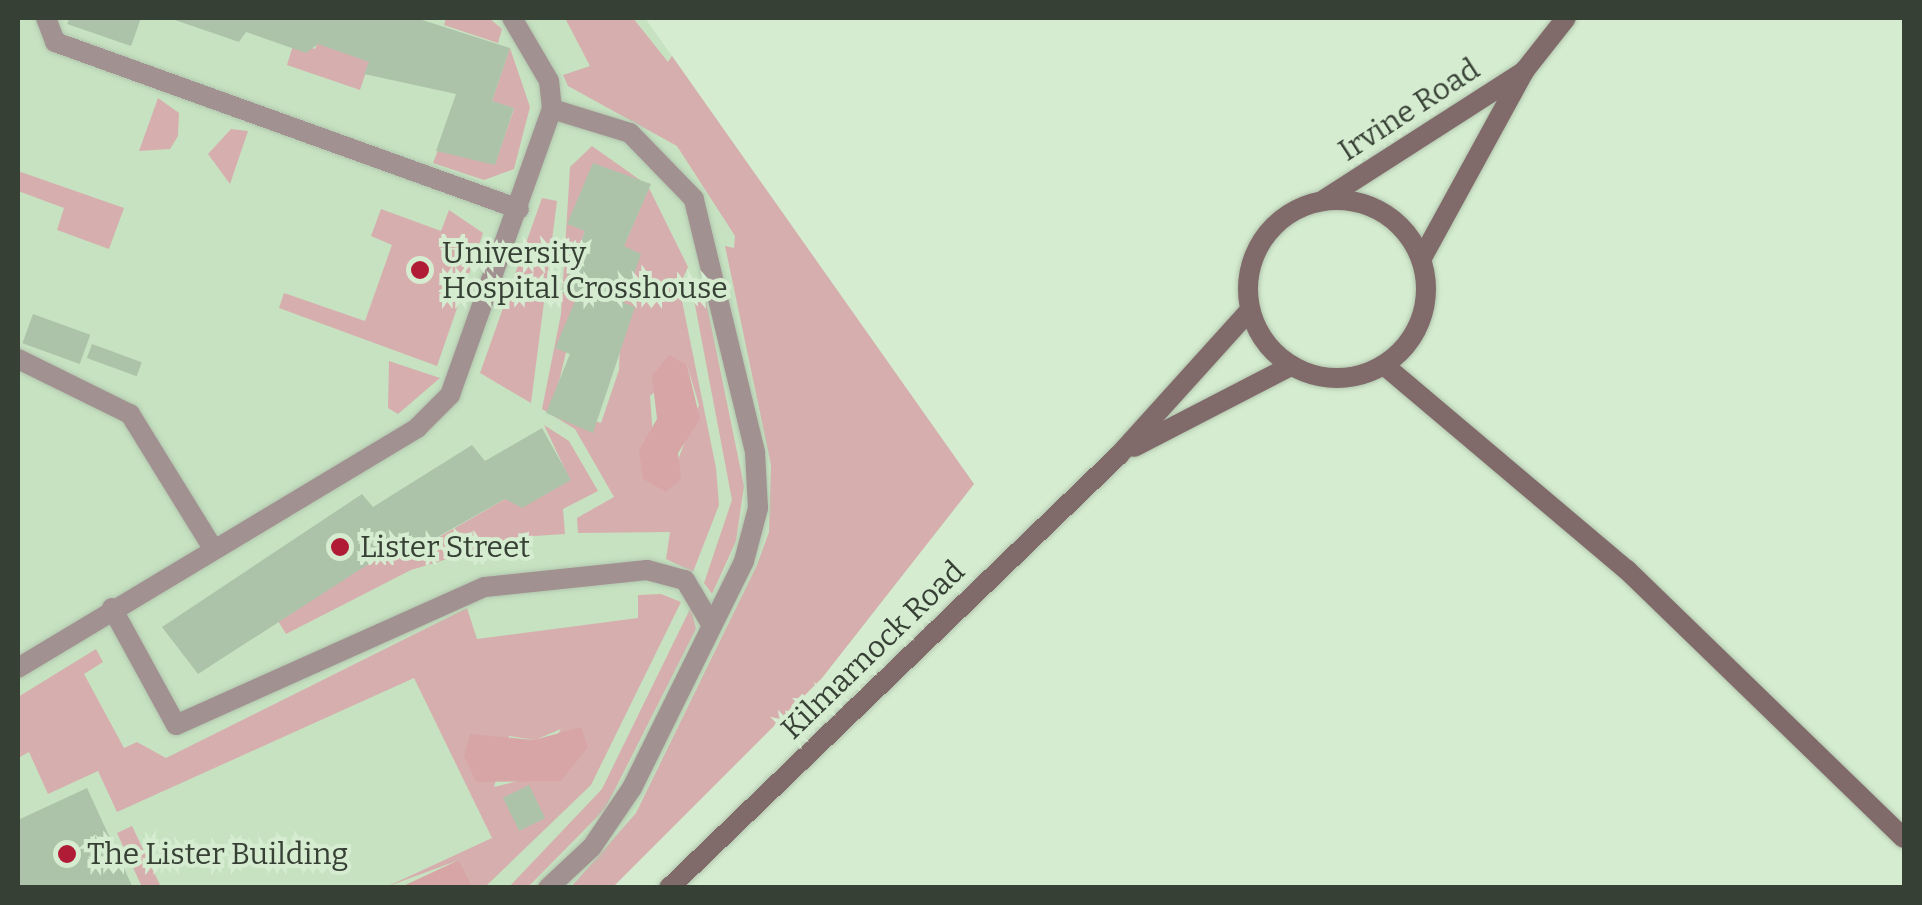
<!DOCTYPE html>
<style>
body{margin:0}
#map{position:relative;width:1922px;height:905px;overflow:hidden;background:#d5ecd0;font-family:Bitter,serif}
div>[style]{position:absolute}
[style*='--x']{left:calc(var(--x)*1px);top:calc(var(--y)*1px);width:calc(var(--w)*1px);rotate:calc(var(--a)*1deg)}
.built>*{inset:0;background:#c6e2c1}
.green>*{inset:0;background:#d7aeae}
.forest>*{inset:0;background:#d7a5a5}
.building>*{inset:0;background:#adc3a9;transform-origin:0 0}
.roads{filter:drop-shadow(0 0 2px #b2c6ae) drop-shadow(0 0 2px #b2c6ae)}
.service>*{height:20px;margin:-10px;padding:0 10px;transform-origin:10px;border-radius:10px;background:#a29191}
.secondary>*{height:20px;margin:-10px;padding:0 10px;transform-origin:10px;border-radius:10px;background:#816a6a}
.secondary>.ring{margin:-10px;padding:0;box-sizing:content-box;background:none;border:20px solid #816a6a;border-radius:50%}
.dots>*{width:28px;height:28px;translate:-50% -50%;box-sizing:border-box;border:5px solid #d5ecd0;border-radius:50%}
span{translate:-50% -50%;white-space:nowrap;text-align:center;line-height:1.15;-webkit-text-stroke:8px #d5ecd0;paint-order:stroke}
.street-label{font-size:30px;color:#374035}
.poi-label{font-size:30px;color:#374035}
.left{translate:0 -50%;text-align:left}
.frame{position:absolute;inset:0;border:20px solid #374035;pointer-events:none}
</style>
<div id="map">
<div class="built">
<i style="clip-path:polygon(18px 18px,645px 18px,974px 484px,822px 678px,613px 887px,18px 887px)"></i>
</div>
<div class="green">
<i style="clip-path:polygon(446px 18px,489px 18px,502px 29px,498px 43px,444px 25px)"></i>
<i style="clip-path:polygon(565px 18px,633px 18px,668px 62px,672px 56px,974px 484px,822px 678px,613px 887px,571px 887px,636px 813px,757px 565px,769px 532px,771px 465px,725px 246px,734px 248px,735px 236px,677px 146px,568px 86px,563px 75px,590px 66px)"></i>
<i style="clip-path:polygon(319px 40px,371px 57px,360px 90px,287px 65px,294px 42px,315px 49px)"></i>
<i style="clip-path:polygon(510px 48px,530px 107px,514px 169px,484px 180px,433px 163px,440px 145px,495px 164px,514px 109px,492px 101px)"></i>
<i style="clip-path:polygon(158px 98px,179px 113px,178px 136px,170px 149px,139px 151px)"></i>
<i style="clip-path:polygon(231px 129px,248px 131px,230px 184px,208px 154px)"></i>
<i style="clip-path:polygon(evenodd,592px 146px,640px 180px,588px 222px,567px 283px,581px 289px,553px 407px,601px 423px,619px 370px,623px 248px,649px 188px,688px 267px,679px 286px,716px 468px,719px 505px,693px 572px,666px 559px,670px 532px,578px 533px,577px 518px,614px 497px,575px 429px,542px 409px,561px 314px,570px 167px,592px 146px,687px 365px,699px 405px,676px 465px,653px 437px,650px 396px,687px 365px)"></i>
<i style="clip-path:polygon(18px 171px,124px 208px,109px 249px,57px 230px,64px 208px,18px 191px)"></i>
<i style="clip-path:polygon(542px 198px,557px 201px,531px 403px,480px 373px)"></i>
<i style="clip-path:polygon(381px 209px,441px 231px,449px 210px,483px 233px,437px 366px,279px 308px,284px 293px,365px 321px,392px 245px,371px 236px)"></i>
<i style="clip-path:polygon(702px 281px,744px 486px,736px 541px,712px 594px,704px 583px,732px 500px,691px 284px)"></i>
<i style="clip-path:polygon(389px 361px,440px 378px,398px 414px,388px 408px)"></i>
<i style="clip-path:polygon(544px 425px,569px 441px,598px 491px,563px 509px,565px 534px,519px 537px,411px 570px,286px 634px,275px 616px,406px 541px,413px 552px,514px 494px,570px 480px)"></i>
<i style="clip-path:polygon(evenodd,661px 594px,681px 602px,591px 785px,485px 887px,473px 887px,459px 860px,386px 887px,492px 838px,414px 678px,117px 812px,98px 771px,48px 794px,29px 752px,18px 758px,18px 697px,96px 649px,103px 662px,84px 674px,124px 748px,137px 742px,166px 758px,467px 608px,477px 639px,638px 618px,638px 595px,661px 594px,561px 729px,533px 777px,494px 787px,509px 736px,535px 740px,561px 729px)"></i>
<i style="clip-path:polygon(691px 607px,696px 629px,605px 809px,528px 887px,508px 888px,602px 789px)"></i>
<i style="clip-path:polygon(132px 826px,160px 885px,154px 887px,142px 887px,117px 833px)"></i>
</div>
<div class="forest">
<i style="clip-path:polygon(669px 355px,687px 365px,700px 419px,678px 453px,681px 479px,666px 492px,643px 479px,639px 450px,657px 419px,652px 376px)"></i>
<i style="clip-path:polygon(581px 727px,588px 747px,561px 781px,476px 782px,464px 756px,470px 734px,534px 740px)"></i>
<i style="clip-path:polygon(459px 860px,473px 887px,401px 887px)"></i>
</div>
<div class="building">
<i style="clip-path:polygon(70px 18px,141px 18px,131px 46px,67px 24px)"></i>
<i style="clip-path:polygon(169px 18px,416px 18px,510px 48px,492px 101px,514px 108px,495px 165px,436px 151px,456px 94px,364px 74px,369px 62px,318px 44px,306px 53px,246px 32px,239px 42px)"></i>
<i style="clip-path:polygon(593px 163px,651px 184px,624px 246px,641px 254px,624px 303px,635px 307px,593px 433px,546px 413px,570px 354px,555px 348px,576px 299px,561px 292px,585px 231px,567px 224px)"></i>
<i style="left:33px;top:314px;width:61px;height:31px;rotate:20deg"></i>
<i style="left:92px;top:344px;width:53px;height:15px;rotate:20deg"></i>
<i style="clip-path:polygon(542px 428px,571px 480px,522px 508px,505px 499px,402px 557px,395px 547px,198px 674px,162px 627px,362px 494px,373px 507px,472px 445px,485px 461px)"></i>
<i style="left:529px;top:785px;width:37px;height:29px;rotate:64deg"></i>
<i style="clip-path:polygon(87px 788px,133px 888px,18px 888px,18px 820px)"></i>
</div>
<div class="roads">
<div class="service">
<i style="--x:46;--y:18;--w:26;--a:69"></i>
<i style="--x:55;--y:42;--w:493;--a:19.8"></i>
<i style="--x:18;--y:359;--w:125;--a:26.2"></i>
<i style="--x:130;--y:414;--w:156;--a:58.3"></i>
<i style="--x:112;--y:608;--w:133;--a:61.3"></i>
<i style="--x:176;--y:725;--w:338;--a:-24.1"></i>
<i style="--x:485;--y:587;--w:163;--a:-6"></i>
<i style="--x:647;--y:570;--w:39;--a:15"></i>
<i style="--x:685;--y:580;--w:51;--a:59.4"></i>
<i style="--x:18;--y:668;--w:466;--a:-31"></i>
<i style="--x:417;--y:428;--w:47;--a:-45"></i>
<i style="--x:450;--y:395;--w:304;--a:-70.4"></i>
<i style="--x:552;--y:109;--w:28;--a:-96"></i>
<i style="--x:549;--y:81;--w:73;--a:-120.4"></i>
<i style="--x:548;--y:888;--w:60;--a:-43"></i>
<i style="--x:592;--y:847;--w:71;--a:-55.9"></i>
<i style="--x:632;--y:788;--w:253;--a:-63.7"></i>
<i style="--x:744;--y:561;--w:55;--a:-75.2"></i>
<i style="--x:758;--y:508;--w:56;--a:-93.1"></i>
<i style="--x:755;--y:452;--w:260;--a:-103.6"></i>
<i style="--x:694;--y:199;--w:92;--a:-134.1"></i>
<i style="--x:630;--y:133;--w:82;--a:-162.9"></i>
</div>
<div class="secondary">
<i style="--x:1325;--y:199;--w:237;--a:-32.7"></i>
<i class="ring" style="left:1248px;top:200px;width:158px;height:158px"></i>
<i style="--x:1422;--y:258;--w:214;--a:-61.3"></i>
<i style="--x:1525;--y:70;--w:66;--a:-51.7"></i>
<i style="--x:1384;--y:365;--w:318;--a:40.2"></i>
<i style="--x:1627;--y:570;--w:385;--a:44.1"></i>
<i style="--x:1134;--y:447;--w:177;--a:-27.3"></i>
<i style="--x:669;--y:888;--w:624;--a:-43.9"></i>
<i style="--x:1119;--y:455;--w:195;--a:-47.9"></i>
</div>
</div>
<div class="dots">
<i style="left:420px;top:270px;background:#b01c35"></i>
<i style="left:340px;top:547px;background:#b01c35"></i>
<i style="left:67px;top:854px;background:#b01c35"></i>
</div>
<div class="street-label">
<span style="left:1409px;top:110px;rotate:-33deg">Irvine Road</span>
<span style="left:873px;top:650px;rotate:-44deg">Kilmarnock Road</span>
</div>
<div class="poi-label">
<span class="left" style="left:442px;top:270px">University<br>Hospital Crosshouse</span>
<span class="left" style="left:360px;top:547px">Lister Street</span>
<span class="left" style="left:87px;top:854px">The Lister Building</span>
</div>
<div class="frame"></div>
</div>
